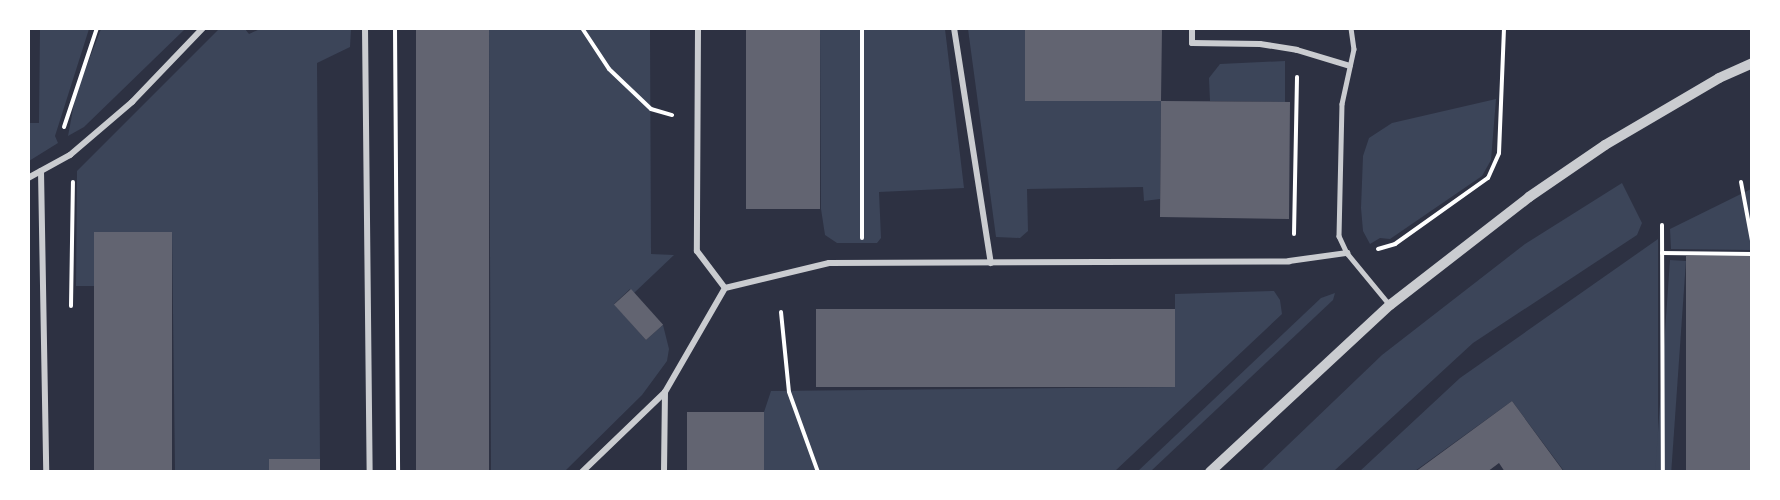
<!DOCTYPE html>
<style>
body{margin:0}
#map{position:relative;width:1780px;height:500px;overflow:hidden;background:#2d3142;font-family:"Varela Round",sans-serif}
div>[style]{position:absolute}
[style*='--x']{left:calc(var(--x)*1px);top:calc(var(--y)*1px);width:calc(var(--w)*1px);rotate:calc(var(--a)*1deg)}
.green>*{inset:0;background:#3c4559;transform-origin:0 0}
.building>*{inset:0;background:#626471;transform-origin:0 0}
.path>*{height:4px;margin:-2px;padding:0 2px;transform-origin:2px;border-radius:2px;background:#fff}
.service>*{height:4.5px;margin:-2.25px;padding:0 2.25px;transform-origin:2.25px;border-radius:2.25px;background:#caccd0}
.minor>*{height:6px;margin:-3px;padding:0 3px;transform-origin:3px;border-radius:3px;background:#caccd0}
.tertiary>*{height:10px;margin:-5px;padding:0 5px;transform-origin:5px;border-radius:5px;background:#caccd0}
span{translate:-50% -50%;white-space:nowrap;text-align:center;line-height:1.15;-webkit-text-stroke:5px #fff;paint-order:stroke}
.frame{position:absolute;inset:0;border:30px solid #fff;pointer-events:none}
</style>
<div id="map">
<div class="green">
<i style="clip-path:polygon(40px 29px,89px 29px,55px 136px,58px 143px,29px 161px,29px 123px,39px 123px)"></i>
<i style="clip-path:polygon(101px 29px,185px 29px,84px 127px,68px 136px,76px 93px)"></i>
<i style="clip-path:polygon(219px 29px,245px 29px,249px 34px,260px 29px,351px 29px,350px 47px,317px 63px,320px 459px,270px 459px,269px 471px,175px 471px,172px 232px,94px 232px,94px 286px,76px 286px,77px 171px)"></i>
<i style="clip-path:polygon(489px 29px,650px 29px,651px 254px,674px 255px,634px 293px,630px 289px,614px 304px,646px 340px,663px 325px,669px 349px,667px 361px,642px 395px,565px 471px,491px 471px)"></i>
<i style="clip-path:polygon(820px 29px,945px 29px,964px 188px,879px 192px,881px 238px,877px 243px,837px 243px,825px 235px,821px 209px)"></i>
<i style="clip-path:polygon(968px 29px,1025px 29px,1025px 101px,1161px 101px,1160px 199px,1144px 201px,1143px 187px,1027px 189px,1028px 231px,1020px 238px,996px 237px)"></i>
<i style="clip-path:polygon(1285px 61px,1285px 102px,1210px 101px,1209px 78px,1220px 64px)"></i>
<i style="clip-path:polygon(1496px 99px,1491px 160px,1482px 176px,1390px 239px,1380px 238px,1370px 244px,1363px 231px,1361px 208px,1363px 156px,1369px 138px,1392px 123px)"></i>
<i style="clip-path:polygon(1622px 183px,1642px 223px,1637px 235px,1473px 343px,1334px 471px,1261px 471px,1382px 355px,1525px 244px)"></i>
<i style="clip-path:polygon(1751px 189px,1751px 250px,1671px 249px,1670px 229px)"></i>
<i style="clip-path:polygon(1658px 239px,1658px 471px,1564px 471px,1512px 401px,1415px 471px,1360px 471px,1460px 378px)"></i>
<i style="left:1670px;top:260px;width:16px;height:211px;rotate:4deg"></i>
<i style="clip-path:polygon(1274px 291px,1280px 300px,1282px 314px,1115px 471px,764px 471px,764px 412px,771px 391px,1175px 387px,1175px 294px)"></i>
<i style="clip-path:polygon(1335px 293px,1333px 300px,1151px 471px,1138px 471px,1321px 298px)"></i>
</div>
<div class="building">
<i style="left:416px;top:28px;width:73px;height:444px"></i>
<i style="left:746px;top:28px;width:74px;height:181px"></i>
<i style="clip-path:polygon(1025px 28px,1162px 28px,1161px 101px,1290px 102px,1289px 219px,1160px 217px,1161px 101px,1025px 101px)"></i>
<i style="left:94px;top:232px;width:78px;height:240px"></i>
<i style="left:1686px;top:256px;width:66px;height:216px"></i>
<i style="left:631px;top:289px;width:48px;height:23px;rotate:48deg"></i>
<i style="left:1175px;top:309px;width:78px;height:359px;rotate:90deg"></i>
<i style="clip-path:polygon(1512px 401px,1564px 472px,1505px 472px,1499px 463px,1487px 472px,1415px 472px)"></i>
<i style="left:687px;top:412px;width:77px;height:60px"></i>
<i style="left:269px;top:459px;width:51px;height:13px"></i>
</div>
<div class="path">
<i style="--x:395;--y:28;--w:444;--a:89.6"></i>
<i style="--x:582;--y:28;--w:49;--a:56.6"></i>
<i style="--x:609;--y:69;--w:58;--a:43.6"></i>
<i style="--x:651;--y:109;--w:22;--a:16"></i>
<i style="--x:862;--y:28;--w:210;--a:90"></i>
<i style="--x:64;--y:127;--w:104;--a:-71.6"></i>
<i style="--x:1741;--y:182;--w:60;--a:79.4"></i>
<i style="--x:1662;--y:225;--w:247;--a:89.8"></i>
<i style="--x:1294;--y:234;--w:157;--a:-88.9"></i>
<i style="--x:1378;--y:249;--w:18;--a:-16"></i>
<i style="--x:1395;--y:244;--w:114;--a:-35.4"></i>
<i style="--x:1488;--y:178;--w:27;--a:-66"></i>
<i style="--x:1499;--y:153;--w:125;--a:-87.7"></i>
<i style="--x:1662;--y:253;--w:90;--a:0.6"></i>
<i style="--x:71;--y:306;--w:124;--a:-89.1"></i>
<i style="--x:781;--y:312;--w:80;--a:84.3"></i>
<i style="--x:789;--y:392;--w:85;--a:70.1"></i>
</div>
<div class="service">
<i style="--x:1351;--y:28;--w:21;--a:82"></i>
<i style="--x:1354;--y:49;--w:56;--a:102.3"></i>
<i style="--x:1342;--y:104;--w:132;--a:91.3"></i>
<i style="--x:1339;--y:236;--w:19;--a:65"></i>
<i style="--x:1347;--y:253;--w:66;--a:50.5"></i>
</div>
<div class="minor">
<i style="--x:365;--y:28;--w:444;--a:89.4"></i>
<i style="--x:698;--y:28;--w:223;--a:90.3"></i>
<i style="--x:697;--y:251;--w:46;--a:52.9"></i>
<i style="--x:954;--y:28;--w:238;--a:81.1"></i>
<i style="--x:1192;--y:28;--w:15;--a:90"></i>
<i style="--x:1192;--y:43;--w:68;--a:0.8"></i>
<i style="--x:1260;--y:44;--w:37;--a:9"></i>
<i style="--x:1297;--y:50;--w:55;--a:16.8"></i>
<i style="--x:41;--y:171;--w:301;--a:89"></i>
<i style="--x:28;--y:178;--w:48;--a:-28.7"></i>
<i style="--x:70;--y:155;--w:82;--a:-40.5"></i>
<i style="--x:132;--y:102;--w:103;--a:-46.2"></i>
<i style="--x:582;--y:472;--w:115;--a:-43.9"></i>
<i style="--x:665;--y:392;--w:120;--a:-60"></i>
<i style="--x:725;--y:288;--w:107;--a:-13.5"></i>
<i style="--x:829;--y:263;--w:460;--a:-0.2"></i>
<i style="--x:1289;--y:261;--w:59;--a:-7.9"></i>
<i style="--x:664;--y:472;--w:80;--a:-89.3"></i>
</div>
<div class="tertiary">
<i style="--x:1210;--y:472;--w:246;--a:-42.9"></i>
<i style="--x:1390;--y:305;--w:176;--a:-37.8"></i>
<i style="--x:1529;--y:197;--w:92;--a:-34.4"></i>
<i style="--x:1605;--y:145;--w:132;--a:-30.4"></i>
<i style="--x:1719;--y:78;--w:36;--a:-24"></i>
</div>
<div class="frame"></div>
</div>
